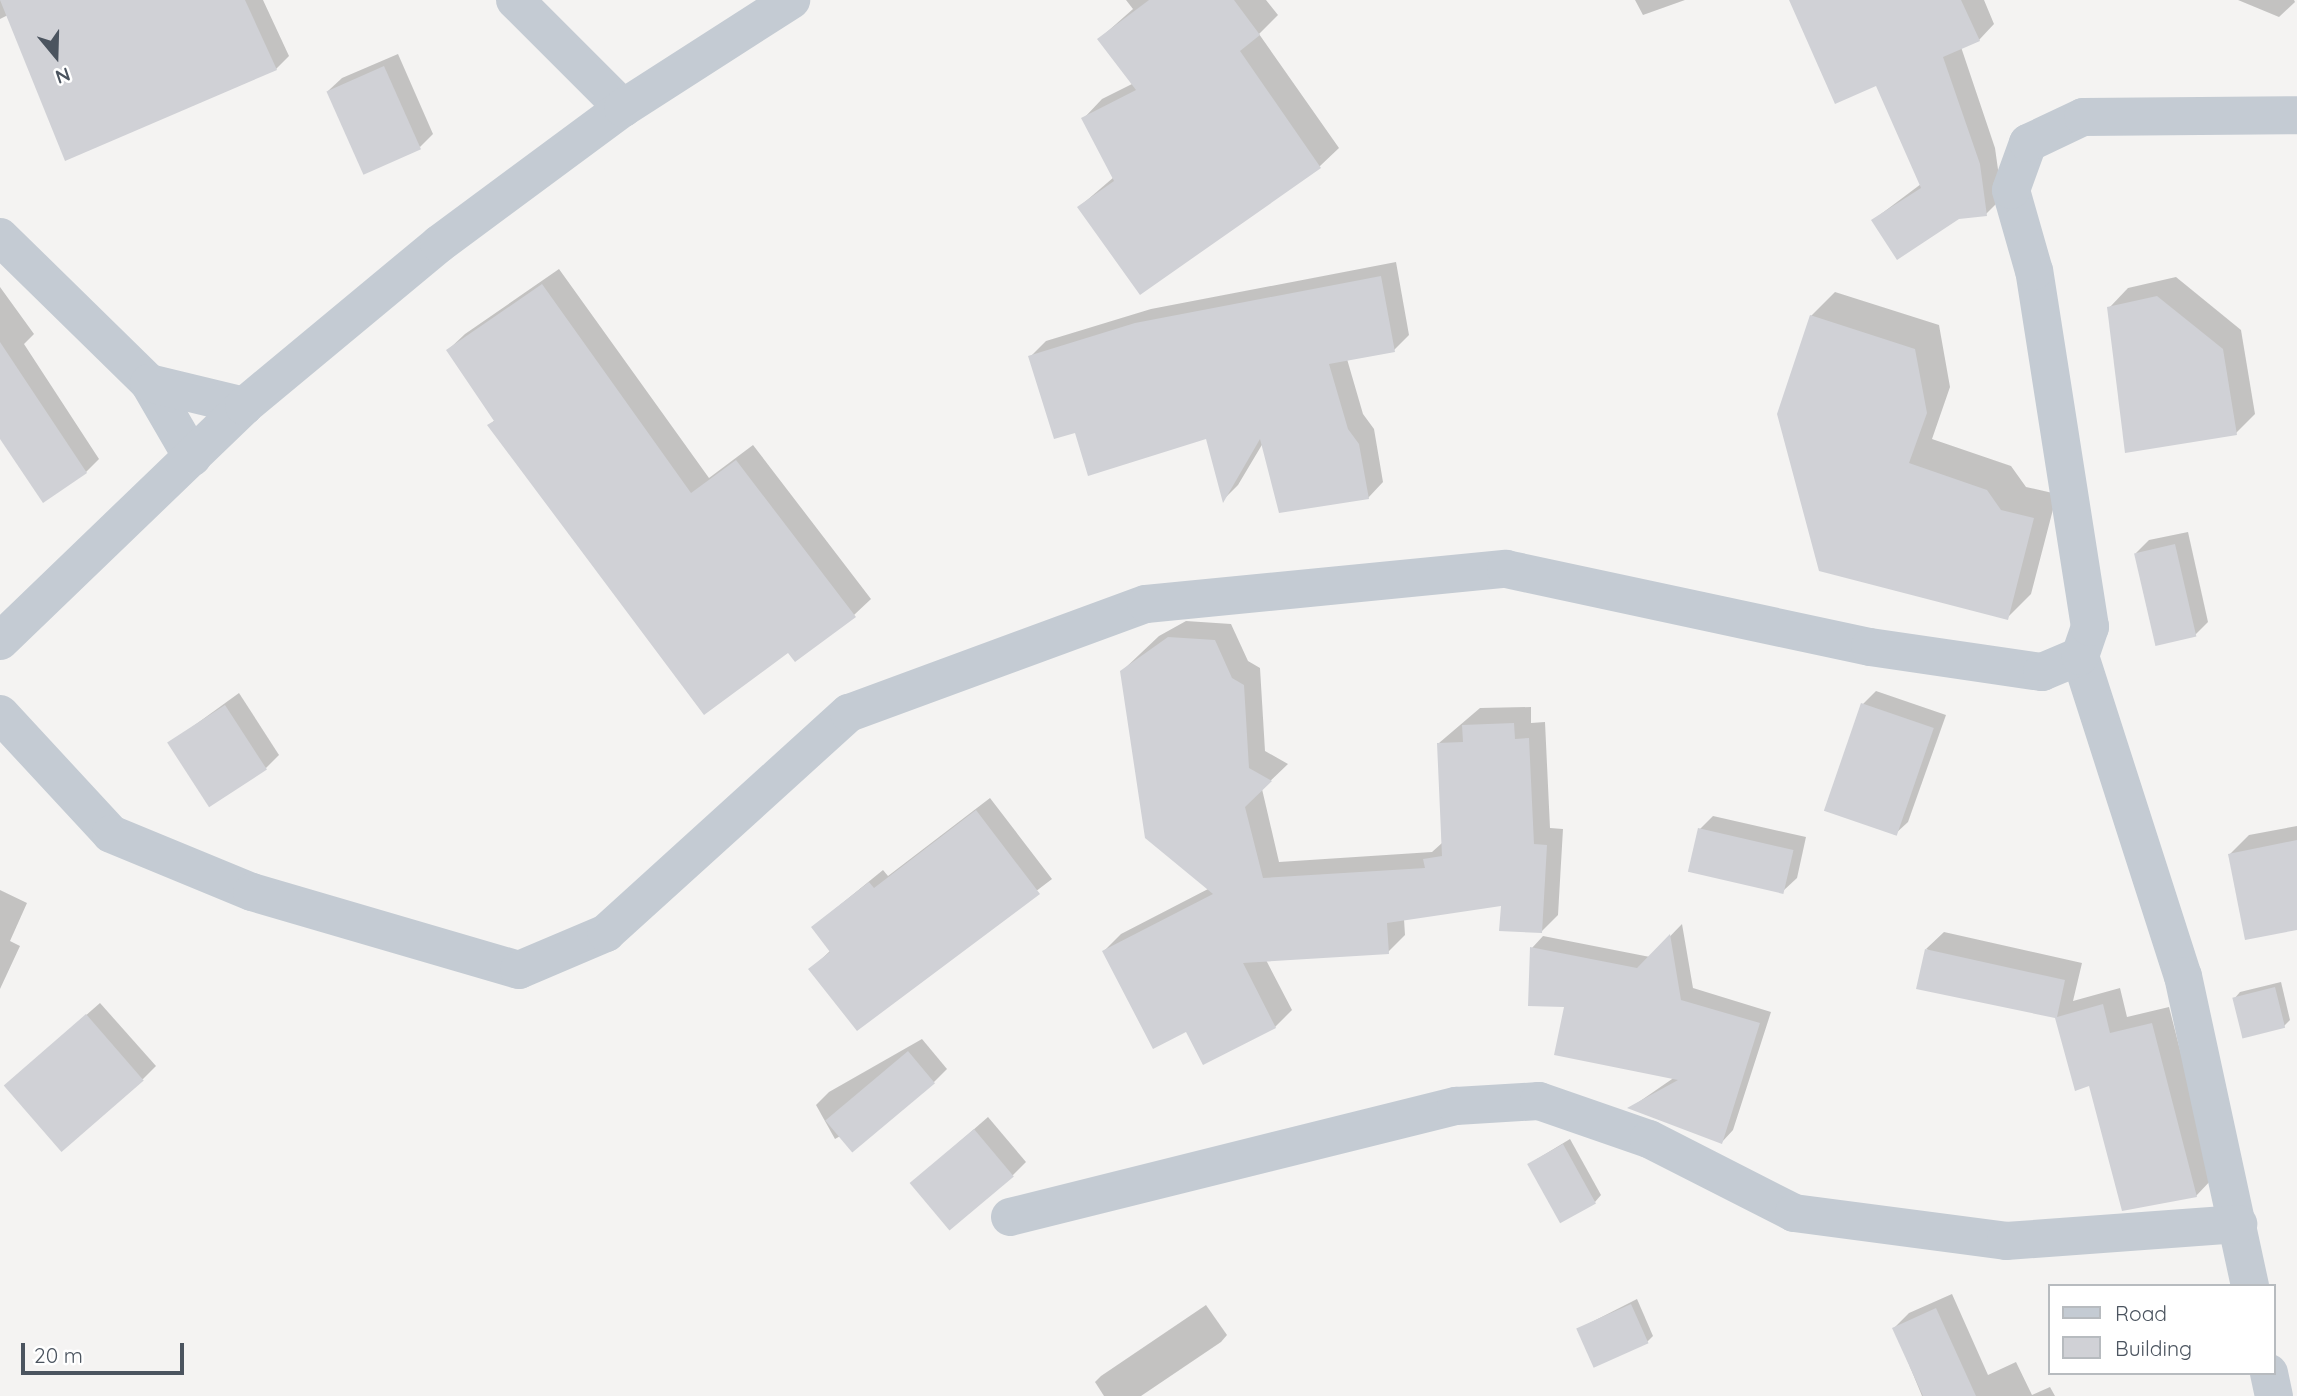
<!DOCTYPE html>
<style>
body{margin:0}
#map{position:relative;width:2297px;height:1396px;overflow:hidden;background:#f4f3f2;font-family:Quicksand,sans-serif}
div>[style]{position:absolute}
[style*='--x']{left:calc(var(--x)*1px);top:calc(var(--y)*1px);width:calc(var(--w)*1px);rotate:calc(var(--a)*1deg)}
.shadow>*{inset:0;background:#0003}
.building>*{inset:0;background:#d0d1d6;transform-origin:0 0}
.minor>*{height:38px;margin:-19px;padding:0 19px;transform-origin:19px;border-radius:19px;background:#c4cbd3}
span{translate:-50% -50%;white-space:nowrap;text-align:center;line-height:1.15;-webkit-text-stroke:5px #fff;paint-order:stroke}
.legend{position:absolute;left:2048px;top:1284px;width:228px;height:91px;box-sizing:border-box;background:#fff;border:2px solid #b7bbbf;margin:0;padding:9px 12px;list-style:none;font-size:21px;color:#4b545f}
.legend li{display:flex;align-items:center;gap:14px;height:35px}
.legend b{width:35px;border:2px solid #b7bbbf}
.north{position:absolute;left:21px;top:21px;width:70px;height:70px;-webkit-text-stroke:5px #fff;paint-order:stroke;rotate:161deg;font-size:19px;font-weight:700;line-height:28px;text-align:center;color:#4b545f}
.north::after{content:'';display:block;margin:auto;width:24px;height:32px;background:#4b545f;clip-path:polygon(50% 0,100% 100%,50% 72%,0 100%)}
.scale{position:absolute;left:21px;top:1343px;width:163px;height:32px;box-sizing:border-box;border:4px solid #4b545f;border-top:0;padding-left:9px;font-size:21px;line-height:24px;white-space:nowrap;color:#4b545f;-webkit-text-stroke:5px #fff;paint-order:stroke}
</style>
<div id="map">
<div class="shadow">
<i style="clip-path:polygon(0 0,263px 0,289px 56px,276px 69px,66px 159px,8px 15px,0 19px)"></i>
<i style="clip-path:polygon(1126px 0,1266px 0,1278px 15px,1259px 34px,1339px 148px,1320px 166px,1140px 293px,1079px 207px,1114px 177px,1084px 118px,1102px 99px,1134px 83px,1099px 39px,1133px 9px)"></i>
<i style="clip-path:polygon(1635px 0,1685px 0,1643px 15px)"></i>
<i style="clip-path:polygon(1791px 0,1984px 0,1994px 24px,1979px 40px,1961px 47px,1995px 148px,2002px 198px,1986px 214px,1873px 220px,1921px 184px,1877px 84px)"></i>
<i style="clip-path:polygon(2238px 0,2294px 0,2295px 2px,2279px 17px)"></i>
<i style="clip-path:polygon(398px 54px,433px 134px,420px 147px,328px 91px,342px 78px)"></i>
<i style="clip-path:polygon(1396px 262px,1409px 335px,1394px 350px,1347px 359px,1363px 414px,1374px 429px,1383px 482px,1368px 498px,1263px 443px,1238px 485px,1224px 499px,1208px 437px,1076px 430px,1030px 357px,1046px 341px,1151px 309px)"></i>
<i style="clip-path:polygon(559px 269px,709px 478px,753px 445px,871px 599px,854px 615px,788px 650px,489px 425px,495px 420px,448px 350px,465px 334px)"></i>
<i style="clip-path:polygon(2176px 277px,2241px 330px,2255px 414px,2236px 433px,2109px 308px,2128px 288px)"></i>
<i style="clip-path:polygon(0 287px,34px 334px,24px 344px,99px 459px,86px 472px,0 436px)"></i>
<i style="clip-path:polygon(1835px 292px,1939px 325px,1950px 387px,1932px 439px,2011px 466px,2026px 487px,2057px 494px,2031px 594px,2007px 618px,1811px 316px)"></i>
<i style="clip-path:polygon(2188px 532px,2208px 622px,2195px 635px,2136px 553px,2149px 540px)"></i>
<i style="clip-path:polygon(1186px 621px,1231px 624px,1248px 661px,1260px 668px,1265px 751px,1288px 764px,1262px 789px,1279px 862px,1432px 852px,1442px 843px,1439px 743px,1480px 708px,1531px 707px,1531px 723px,1545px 722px,1550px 828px,1563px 829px,1558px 915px,1541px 932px,1503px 904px,1404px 919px,1405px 935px,1388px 952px,1266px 960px,1292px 1010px,1275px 1027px,1187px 1030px,1104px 951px,1121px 934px,1210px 888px,1122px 671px,1159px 636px)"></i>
<i style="clip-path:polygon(1876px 691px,1946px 715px,1908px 822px,1894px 835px,1863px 704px)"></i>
<i style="clip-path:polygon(239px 693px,279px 755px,266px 768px,170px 743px)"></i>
<i style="clip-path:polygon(990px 798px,1052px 879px,857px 1028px,811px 969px,831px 950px,813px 927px,883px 870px,888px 876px)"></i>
<i style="clip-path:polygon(1713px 816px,1806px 837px,1797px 878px,1783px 891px,1700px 829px)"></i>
<i style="clip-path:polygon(2297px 826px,2297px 928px,2230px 854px,2249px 835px)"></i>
<i style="clip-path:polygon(0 890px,27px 903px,10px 941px,20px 946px,0 989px)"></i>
<i style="clip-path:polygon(1682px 924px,1693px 988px,1771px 1012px,1733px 1130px,1722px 1142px,1630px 1108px,1675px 1077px,1566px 1005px,1532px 948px,1543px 936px,1650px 957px)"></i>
<i style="clip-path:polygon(1944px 932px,2082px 963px,2073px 1001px,2120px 988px,2127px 1017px,2169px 1007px,2213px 1178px,2196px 1196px,2091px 1084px,2057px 1017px,1926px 949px)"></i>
<i style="clip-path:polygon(2281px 982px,2290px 1020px,2284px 1026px,2234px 999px,2240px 992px)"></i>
<i style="clip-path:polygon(100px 1003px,156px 1066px,143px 1079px,20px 1073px)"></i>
<i style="clip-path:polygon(922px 1039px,947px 1069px,934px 1082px,835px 1139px,816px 1105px,829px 1092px)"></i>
<i style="clip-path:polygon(988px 1117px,1026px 1162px,1013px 1175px,926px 1171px)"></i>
<i style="clip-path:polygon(1570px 1139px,1601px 1195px,1595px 1202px,1529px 1164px)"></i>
<i style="clip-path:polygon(1952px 1294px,1988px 1375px,2016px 1362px,2032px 1395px,2050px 1387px,2055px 1396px,1922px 1396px,1894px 1328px,1909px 1313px)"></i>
<i style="clip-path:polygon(1637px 1299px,1653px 1336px,1647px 1342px,1578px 1329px)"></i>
<i style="clip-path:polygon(1206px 1305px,1227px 1335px,1221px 1342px,1141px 1396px,1104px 1396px,1095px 1382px,1101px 1376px)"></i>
</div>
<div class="building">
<i style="clip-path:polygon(0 0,245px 0,277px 70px,65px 161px)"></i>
<i style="clip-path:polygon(1149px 0,1234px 0,1260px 35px,1240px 51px,1321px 168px,1140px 295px,1077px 207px,1114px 181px,1081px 118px,1136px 90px,1097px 39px)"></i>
<i style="clip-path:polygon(1789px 0,1961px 0,1980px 41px,1943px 57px,1980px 164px,1987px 216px,1959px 219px,1897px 260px,1871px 220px,1921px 188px,1876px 86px,1835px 104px)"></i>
<i style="left:384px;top:66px;width:91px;height:63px;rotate:66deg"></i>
<i style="clip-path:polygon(1381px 276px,1395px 352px,1329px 364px,1348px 429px,1359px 444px,1369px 499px,1279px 513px,1260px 439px,1223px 503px,1206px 439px,1088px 476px,1075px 433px,1054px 439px,1028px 356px,1135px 323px)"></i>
<i style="clip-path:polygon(542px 284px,691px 493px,736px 460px,856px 617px,795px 662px,788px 653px,704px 715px,487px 425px,494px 421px,446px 350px)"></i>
<i style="clip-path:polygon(2157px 296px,2223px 349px,2237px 435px,2125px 453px,2107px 307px)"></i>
<i style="clip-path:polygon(1810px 315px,1915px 349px,1927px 413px,1909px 463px,1987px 490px,2001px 510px,2034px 518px,2008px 620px,1819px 571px,1777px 414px)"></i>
<i style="clip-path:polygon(0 342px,87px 473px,43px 503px,0 439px)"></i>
<i style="left:2175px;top:544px;width:95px;height:42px;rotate:77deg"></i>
<i style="clip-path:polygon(1168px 637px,1215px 640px,1232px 678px,1244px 685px,1249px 768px,1272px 781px,1245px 807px,1263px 878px,1425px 868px,1423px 859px,1442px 856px,1437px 743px,1463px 742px,1462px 725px,1514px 723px,1515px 739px,1529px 738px,1534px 844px,1547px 845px,1542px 933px,1499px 931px,1501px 906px,1387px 923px,1389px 954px,1243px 963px,1276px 1028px,1203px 1065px,1186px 1032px,1153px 1049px,1102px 951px,1213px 894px,1145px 838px,1120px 671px)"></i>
<i style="left:1861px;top:703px;width:77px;height:114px;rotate:19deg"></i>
<i style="left:225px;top:705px;width:77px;height:69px;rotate:57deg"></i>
<i style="clip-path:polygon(976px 810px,1040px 894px,857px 1031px,808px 969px,830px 952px,811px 927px,869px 882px,874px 888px)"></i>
<i style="left:1698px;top:828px;width:98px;height:45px;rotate:13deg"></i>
<i style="clip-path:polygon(2297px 840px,2297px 930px,2245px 940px,2228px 854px)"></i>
<i style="clip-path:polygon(1670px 934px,1681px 1000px,1760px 1023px,1722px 1144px,1627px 1108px,1678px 1080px,1554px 1055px,1564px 1007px,1528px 1006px,1530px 947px,1637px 968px)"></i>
<i style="clip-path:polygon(1925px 949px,2065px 980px,2057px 1017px,2103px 1004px,2110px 1033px,2152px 1023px,2197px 1197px,2122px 1211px,2089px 1086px,2075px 1091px,2055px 1018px,1916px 989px)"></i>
<i style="left:2275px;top:987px;width:42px;height:44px;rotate:76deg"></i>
<i style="left:86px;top:1014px;width:88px;height:109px;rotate:49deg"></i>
<i style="left:908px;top:1051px;width:42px;height:108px;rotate:50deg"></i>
<i style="left:974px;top:1129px;width:62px;height:84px;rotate:50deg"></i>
<i style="left:1563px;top:1144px;width:68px;height:41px;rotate:61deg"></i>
<i style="left:1631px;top:1304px;width:43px;height:60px;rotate:66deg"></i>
<i style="clip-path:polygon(1936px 1308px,1976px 1396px,1923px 1396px,1892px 1328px)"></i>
</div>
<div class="minor">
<i style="--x:515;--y:0;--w:153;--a:45"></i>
<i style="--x:0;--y:237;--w:209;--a:44.4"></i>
<i style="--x:149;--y:383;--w:86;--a:59.8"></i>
<i style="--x:149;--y:383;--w:98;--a:13.6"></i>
<i style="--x:0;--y:641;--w:339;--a:-43.9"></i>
<i style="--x:244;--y:406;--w:254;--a:-39.7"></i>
<i style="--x:439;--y:244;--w:229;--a:-36.5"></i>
<i style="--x:623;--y:108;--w:200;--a:-32.7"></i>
<i style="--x:2080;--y:656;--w:336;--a:72.2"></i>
<i style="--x:2183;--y:976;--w:317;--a:77.8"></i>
<i style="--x:0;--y:714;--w:163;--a:47.2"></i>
<i style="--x:111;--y:834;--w:152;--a:22.4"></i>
<i style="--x:252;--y:892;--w:278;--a:16.3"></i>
<i style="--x:519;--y:970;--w:95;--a:-23"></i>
<i style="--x:606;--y:933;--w:328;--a:-42.2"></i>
<i style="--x:849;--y:713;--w:316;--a:-20.2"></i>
<i style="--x:1146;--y:604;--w:362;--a:-5.6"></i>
<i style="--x:1506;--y:569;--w:372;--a:12.1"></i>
<i style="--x:1870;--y:647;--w:174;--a:8.3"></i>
<i style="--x:2042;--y:672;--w:41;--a:-22.8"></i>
<i style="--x:2080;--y:656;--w:31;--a:-71"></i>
<i style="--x:2090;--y:627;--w:360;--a:-98.9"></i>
<i style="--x:2034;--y:271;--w:84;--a:-105.9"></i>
<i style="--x:2011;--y:190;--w:50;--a:-70.1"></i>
<i style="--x:2028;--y:143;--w:61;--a:-25.3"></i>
<i style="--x:2083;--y:117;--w:214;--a:-0.5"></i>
<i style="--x:1010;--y:1217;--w:460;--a:-14"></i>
<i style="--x:1456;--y:1106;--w:83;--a:-3.4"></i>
<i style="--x:1539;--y:1101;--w:116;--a:19.1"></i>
<i style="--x:1649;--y:1139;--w:163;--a:27"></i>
<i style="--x:1794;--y:1213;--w:214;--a:7.5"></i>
<i style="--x:2006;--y:1241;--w:233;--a:-4.2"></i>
<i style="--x:2269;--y:1373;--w:24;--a:78"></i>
</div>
<ul class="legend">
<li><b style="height:9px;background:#c4cbd3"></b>Road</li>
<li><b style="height:19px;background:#d0d1d6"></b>Building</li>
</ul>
<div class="north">N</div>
<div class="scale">20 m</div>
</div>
